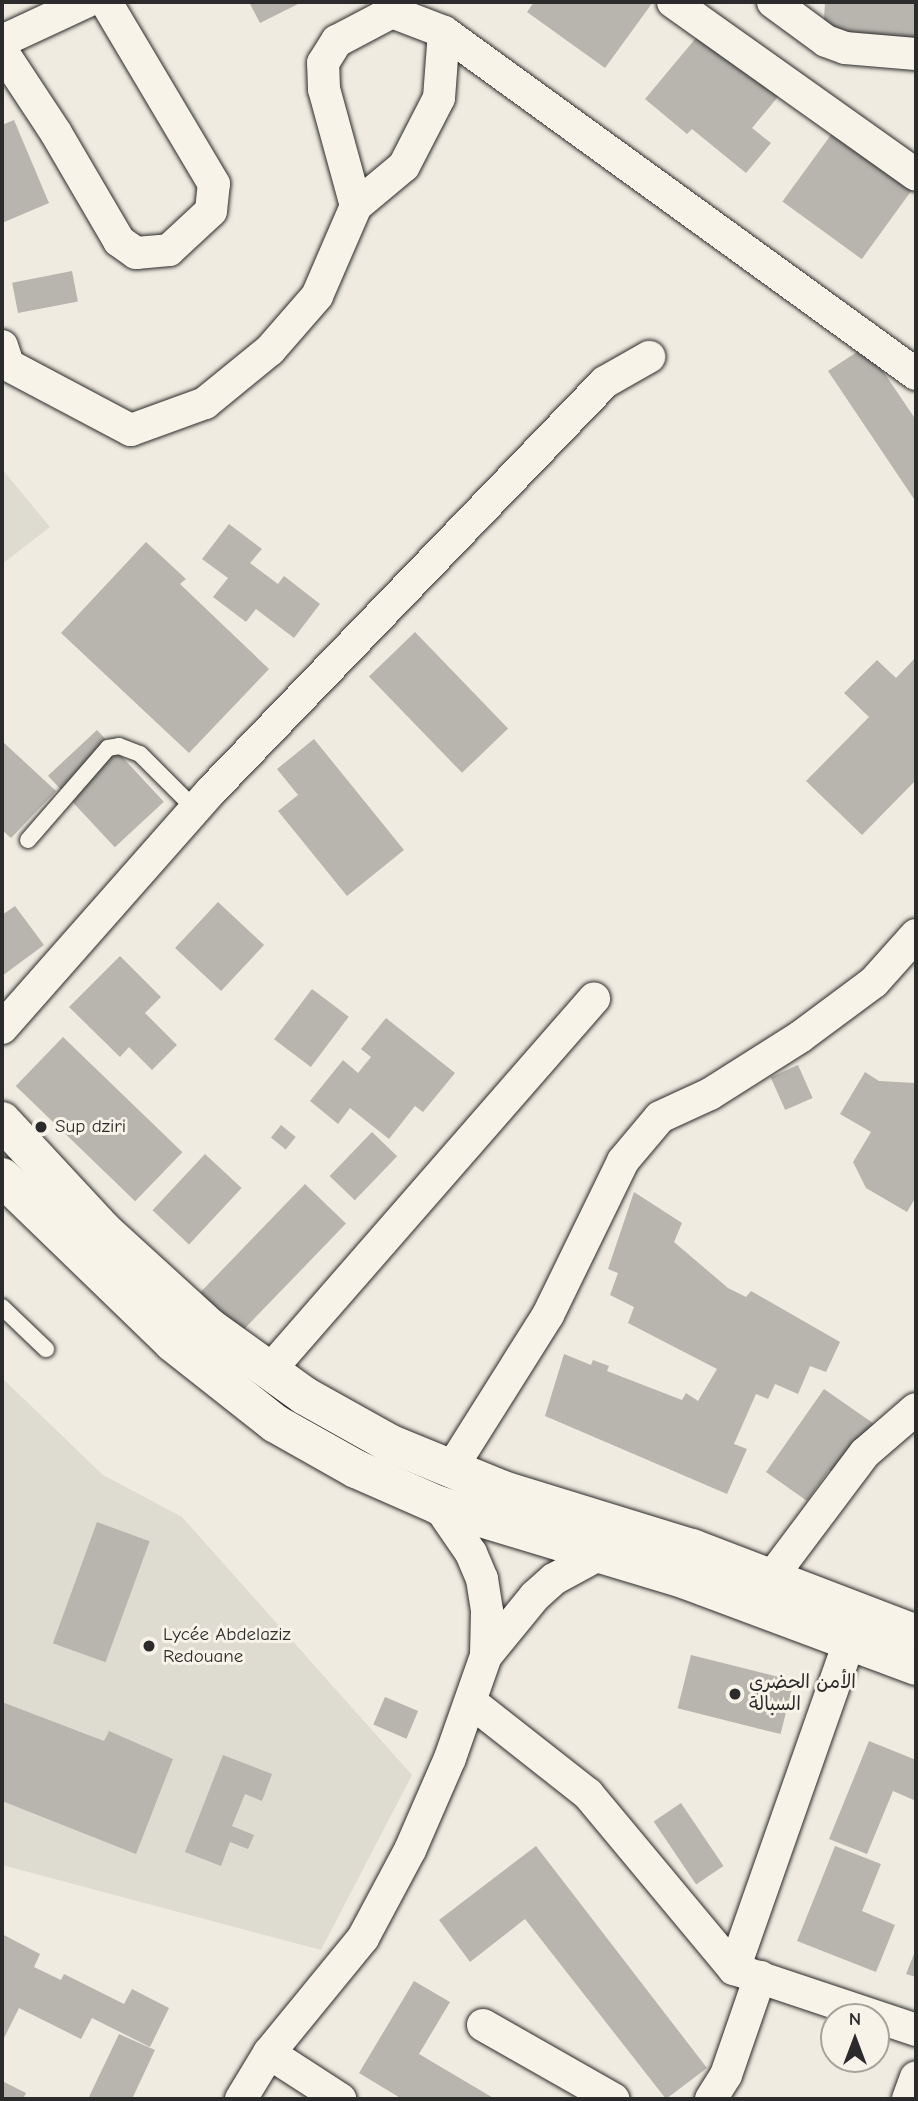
<!DOCTYPE html>
<meta charset="utf-8">
<style>
body{margin:0}
#map{position:relative;width:918px;height:2101px;overflow:hidden;background:#efebe0;font-family:"Comic Neue","Playpen Sans Arabic",sans-serif}
div>[style]{position:absolute}
[style*='--x']{left:calc(var(--x)*1px);top:calc(var(--y)*1px);width:calc(var(--w)*1px);rotate:calc(var(--a)*1deg)}
.built>*{inset:0;background:#dedbd1}
.building>*{inset:0;background:#b8b5ae;transform-origin:0 0}
.roads{filter:drop-shadow(0 0 2px #2b2b2b) drop-shadow(0 0 2px #2b2b2b)}
.service>*{height:16px;margin:-8px;padding:0 8px;transform-origin:8px;border-radius:8px;background:#f7f3e8}
.minor>*{height:32px;margin:-16px;padding:0 16px;transform-origin:16px;border-radius:16px;background:#f7f3e8}
.secondary>*{height:38px;margin:-19px;padding:0 19px;transform-origin:19px;border-radius:19px;background:#f7f3e8}
.dots>*{width:19px;height:19px;translate:-50% -50%;box-sizing:border-box;border:4px solid #f7f3e8;border-radius:50%}
span{translate:-50% -50%;white-space:nowrap;text-align:center;line-height:1.15;-webkit-text-stroke:6px #f7f3e8;paint-order:stroke}
.poi-label{font-size:19px;color:#2b2b2b}
.left{translate:0 -50%;text-align:left}
.frame{position:absolute;inset:0;border:4px solid #2b2b2b;pointer-events:none}
.north{position:absolute;left:820px;top:2003px;width:70px;height:70px;box-sizing:border-box;background:#f7f3e8;border:2px solid #a5a39c;border-radius:50%;rotate:0deg;font-size:19px;font-weight:700;line-height:28px;text-align:center;color:#2b2b2b}
.north::after{content:'';display:block;margin:auto;width:24px;height:32px;background:#2b2b2b;clip-path:polygon(50% 0,100% 100%,50% 72%,0 100%)}
</style>
<div id="map">
<div class="built">
<i style="clip-path:polygon(2px 469px,50px 527px,2px 564px)"></i>
<i style="clip-path:polygon(2px 1378px,103px 1475px,182px 1517px,412px 1775px,321px 1950px,2px 1865px)"></i>
</div>
<div class="building">
<i style="clip-path:polygon(249px 2px,302px 2px,260px 23px)"></i>
<i style="clip-path:polygon(534px 2px,653px 2px,605px 68px,527px 12px)"></i>
<i style="clip-path:polygon(825px 2px,916px 2px,916px 42px,823px 37px)"></i>
<i style="clip-path:polygon(705px 27px,782px 92px,752px 128px,771px 143px,746px 173px,692px 129px,687px 134px,645px 99px)"></i>
<i style="clip-path:polygon(14px 120px,49px 203px,2px 223px,2px 125px)"></i>
<i style="left:833px;top:132px;width:98px;height:86px;rotate:36deg"></i>
<i style="left:72px;top:271px;width:31px;height:61px;rotate:79deg"></i>
<i style="clip-path:polygon(866px 346px,916px 420px,916px 502px,828px 371px)"></i>
<i style="clip-path:polygon(229px 524px,262px 549px,250px 563px,278px 584px,284px 576px,320px 604px,294px 638px,256px 609px,246px 622px,213px 597px,228px 578px,202px 559px)"></i>
<i style="clip-path:polygon(146px 542px,186px 579px,180px 584px,269px 669px,189px 753px,61px 633px)"></i>
<i style="left:415px;top:632px;width:134px;height:64px;rotate:46deg"></i>
<i style="clip-path:polygon(916px 657px,916px 780px,862px 835px,806px 781px,869px 717px,844px 693px,877px 660px,896px 678px)"></i>
<i style="left:97px;top:730px;width:98px;height:67px;rotate:47deg"></i>
<i style="clip-path:polygon(314px 739px,404px 850px,347px 896px,278px 811px,298px 795px,277px 769px)"></i>
<i style="clip-path:polygon(2px 741px,56px 791px,11px 838px,2px 830px)"></i>
<i style="left:218px;top:902px;width:63px;height:63px;rotate:43deg"></i>
<i style="clip-path:polygon(15px 906px,44px 945px,2px 976px,2px 915px)"></i>
<i style="clip-path:polygon(120px 956px,161px 997px,145px 1013px,177px 1045px,152px 1070px,129px 1047px,120px 1057px,69px 1007px)"></i>
<i style="left:312px;top:989px;width:46px;height:63px;rotate:37deg"></i>
<i style="clip-path:polygon(386px 1018px,455px 1073px,423px 1112px,415px 1106px,389px 1139px,350px 1108px,338px 1124px,310px 1101px,343px 1060px,358px 1073px,371px 1057px,361px 1049px)"></i>
<i style="left:63px;top:1037px;width:166px;height:68px;rotate:44deg"></i>
<i style="left:798px;top:1065px;width:36px;height:30px;rotate:66deg"></i>
<i style="clip-path:polygon(865px 1072px,879px 1081px,916px 1083px,916px 1197px,907px 1212px,866px 1188px,853px 1162px,871px 1132px,840px 1114px)"></i>
<i style="left:281px;top:1125px;width:19px;height:16px;rotate:39deg"></i>
<i style="left:372px;top:1132px;width:35px;height:61px;rotate:44deg"></i>
<i style="left:205px;top:1154px;width:50px;height:77px;rotate:43deg"></i>
<i style="left:305px;top:1184px;width:57px;height:163px;rotate:44deg"></i>
<i style="clip-path:polygon(634px 1192px,682px 1223px,674px 1242px,728px 1288px,746px 1297px,751px 1291px,840px 1342px,826px 1372px,810px 1366px,798px 1394px,775px 1384px,768px 1399px,756px 1394px,734px 1444px,747px 1449px,727px 1494px,545px 1416px,564px 1354px,591px 1365px,593px 1360px,609px 1366px,607px 1371px,682px 1400px,686px 1393px,698px 1401px,717px 1369px,628px 1323px,634px 1307px,610px 1295px,618px 1273px,608px 1269px)"></i>
<i style="clip-path:polygon(824px 1389px,880px 1428px,844px 1480px,829px 1470px,807px 1501px,766px 1472px)"></i>
<i style="left:97px;top:1522px;width:56px;height:129px;rotate:20deg"></i>
<i style="left:691px;top:1655px;width:106px;height:55px;rotate:14deg"></i>
<i style="left:385px;top:1697px;width:36px;height:30px;rotate:23deg"></i>
<i style="clip-path:polygon(2px 1702px,104px 1741px,109px 1731px,173px 1759px,136px 1854px,2px 1801px)"></i>
<i style="clip-path:polygon(869px 1741px,916px 1760px,916px 1801px,893px 1791px,867px 1854px,829px 1839px)"></i>
<i style="clip-path:polygon(223px 1755px,272px 1774px,262px 1801px,245px 1794px,232px 1826px,254px 1835px,248px 1849px,230px 1842px,221px 1866px,185px 1852px)"></i>
<i style="left:681px;top:1803px;width:76px;height:33px;rotate:56deg"></i>
<i style="clip-path:polygon(536px 1846px,707px 2068px,666px 2099px,525px 1919px,470px 1962px,439px 1920px)"></i>
<i style="clip-path:polygon(835px 1846px,881px 1864px,862px 1911px,895px 1925px,876px 1972px,797px 1941px)"></i>
<i style="clip-path:polygon(2px 1934px,40px 1954px,34px 1967px,61px 1980px,64px 1974px,124px 2004px,132px 1989px,169px 2008px,150px 2047px,92px 2018px,81px 2039px,19px 2008px,2px 2042px)"></i>
<i style="clip-path:polygon(916px 1949px,916px 1977px,906px 1974px)"></i>
<i style="clip-path:polygon(414px 1981px,450px 2002px,419px 2054px,495px 2099px,402px 2099px,359px 2073px)"></i>
<i style="clip-path:polygon(119px 2034px,155px 2050px,132px 2099px,88px 2099px)"></i>
<i style="clip-path:polygon(2px 2081px,26px 2093px,23px 2099px,2px 2099px)"></i>
</div>
<div class="roads">
<div class="service">
<i style="--x:28;--y:840;--w:122;--a:-49"></i>
<i style="--x:108;--y:748;--w:11;--a:-10"></i>
<i style="--x:119;--y:746;--w:22;--a:21"></i>
<i style="--x:140;--y:754;--w:78;--a:45"></i>
<i style="--x:2;--y:1307;--w:61;--a:43.7"></i>
</div>
<div class="minor">
<i style="--x:673;--y:2;--w:298;--a:35.4"></i>
<i style="--x:773;--y:2;--w:66;--a:36.3"></i>
<i style="--x:826;--y:41;--w:20;--a:20"></i>
<i style="--x:845;--y:48;--w:71;--a:4.8"></i>
<i style="--x:392;--y:12;--w:56;--a:21"></i>
<i style="--x:444;--y:32;--w:583;--a:35.93"></i>
<i style="--x:2;--y:41;--w:93;--a:-24.9"></i>
<i style="--x:2;--y:51;--w:98;--a:56.6"></i>
<i style="--x:56;--y:133;--w:125;--a:59.7"></i>
<i style="--x:119;--y:241;--w:21;--a:35"></i>
<i style="--x:136;--y:253;--w:33;--a:-5"></i>
<i style="--x:169;--y:250;--w:57;--a:-42.9"></i>
<i style="--x:211;--y:211;--w:27;--a:-84"></i>
<i style="--x:214;--y:184;--w:212;--a:-120.7"></i>
<i style="--x:356;--y:206;--w:121;--a:-105.3"></i>
<i style="--x:324;--y:89;--w:26;--a:-92"></i>
<i style="--x:323;--y:63;--w:26;--a:-58"></i>
<i style="--x:337;--y:41;--w:62;--a:-27.8"></i>
<i style="--x:392;--y:12;--w:12;--a:-55"></i>
<i style="--x:2;--y:346;--w:20;--a:72"></i>
<i style="--x:8;--y:365;--w:139;--a:27.9"></i>
<i style="--x:131;--y:430;--w:79;--a:-20"></i>
<i style="--x:205;--y:403;--w:84;--a:-39.2"></i>
<i style="--x:270;--y:350;--w:72;--a:-49"></i>
<i style="--x:317;--y:296;--w:98;--a:-66.6"></i>
<i style="--x:356;--y:206;--w:62;--a:-39.8"></i>
<i style="--x:404;--y:166;--w:76;--a:-62.8"></i>
<i style="--x:439;--y:98;--w:66;--a:-85.7"></i>
<i style="--x:2;--y:1028;--w:316;--a:-48.6"></i>
<i style="--x:211;--y:791;--w:568;--a:-46.07"></i>
<i style="--x:605;--y:382;--w:51;--a:-29.6"></i>
<i style="--x:270;--y:1370;--w:493;--a:-48.9"></i>
<i style="--x:451;--y:1469;--w:182;--a:-57.8"></i>
<i style="--x:548;--y:1315;--w:171;--a:-64"></i>
<i style="--x:623;--y:1161;--w:57;--a:-49.9"></i>
<i style="--x:660;--y:1117;--w:55;--a:-24.7"></i>
<i style="--x:710;--y:1094;--w:107;--a:-32.3"></i>
<i style="--x:800;--y:1037;--w:92;--a:-36.6"></i>
<i style="--x:874;--y:982;--w:63;--a:-48.2"></i>
<i style="--x:438;--y:1505;--w:58;--a:55.5"></i>
<i style="--x:471;--y:1553;--w:28;--a:67"></i>
<i style="--x:482;--y:1579;--w:32;--a:81"></i>
<i style="--x:487;--y:1611;--w:45;--a:91.3"></i>
<i style="--x:486;--y:1656;--w:77;--a:-50.8"></i>
<i style="--x:535;--y:1596;--w:25;--a:-42"></i>
<i style="--x:554;--y:1579;--w:52;--a:-28.5"></i>
<i style="--x:771;--y:1578;--w:156;--a:-53.1"></i>
<i style="--x:865;--y:1453;--w:67;--a:-40.8"></i>
<i style="--x:471;--y:1702;--w:149;--a:38.2"></i>
<i style="--x:588;--y:1794;--w:228;--a:50.2"></i>
<i style="--x:734;--y:1969;--w:192;--a:18.5"></i>
<i style="--x:734;--y:1969;--w:350;--a:-70.6"></i>
<i style="--x:483;--y:2025;--w:150;--a:29.6"></i>
<i style="--x:269;--y:2053;--w:85;--a:32.9"></i>
<i style="--x:241;--y:2099;--w:54;--a:-58.7"></i>
<i style="--x:269;--y:2053;--w:149;--a:-50.7"></i>
<i style="--x:363;--y:1938;--w:100;--a:-61.9"></i>
<i style="--x:410;--y:1850;--w:100;--a:-66.5"></i>
<i style="--x:450;--y:1758;--w:108;--a:-70.6"></i>
<i style="--x:711;--y:2099;--w:28;--a:-58"></i>
<i style="--x:726;--y:2075;--w:104;--a:-70.9"></i>
<i style="--x:908;--y:2099;--w:23;--a:-70"></i>
</div>
<div class="secondary">
<i style="--x:2;--y:1121;--w:150;--a:47.2"></i>
<i style="--x:104;--y:1231;--w:142;--a:42.4"></i>
<i style="--x:209;--y:1327;--w:118;--a:35.7"></i>
<i style="--x:305;--y:1396;--w:98;--a:29.2"></i>
<i style="--x:391;--y:1444;--w:121;--a:22.3"></i>
<i style="--x:503;--y:1490;--w:198;--a:17.1"></i>
<i style="--x:692;--y:1548;--w:240;--a:21"></i>
<i style="--x:2;--y:1177;--w:237;--a:44.1"></i>
<i style="--x:172;--y:1342;--w:132;--a:38.3"></i>
<i style="--x:276;--y:1424;--w:92;--a:29.4"></i>
<i style="--x:356;--y:1469;--w:90;--a:23.7"></i>
<i style="--x:438;--y:1505;--w:259;--a:16.8"></i>
<i style="--x:686;--y:1580;--w:246;--a:20.5"></i>
</div>
</div>
<div class="dots">
<i style="left:41px;top:1127px;background:#2b2b2b"></i>
<i style="left:149px;top:1646px;background:#2b2b2b"></i>
<i style="left:735px;top:1694px;background:#2b2b2b"></i>
</div>
<div class="poi-label">
<span class="left" style="left:55px;top:1127px">Sup dziri</span>
<span class="left" style="left:163px;top:1646px">Lycée Abdelaziz<br>Redouane</span>
<span class="left" style="left:749px;top:1694px">الأمن الحضري<br>السبالة</span>
</div>
<div class="frame"></div>
<div class="north">N</div>
</div>
